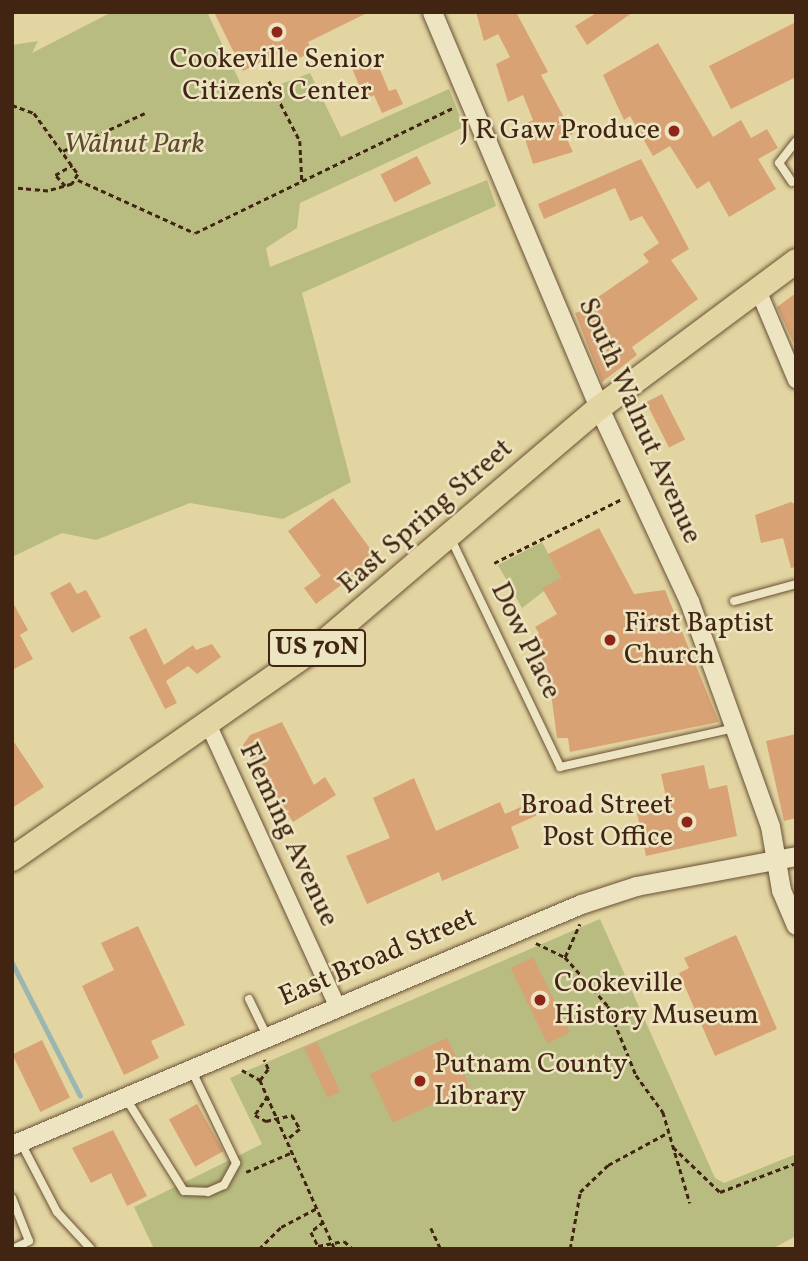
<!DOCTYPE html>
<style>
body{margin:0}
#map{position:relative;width:808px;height:1261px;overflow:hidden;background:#e3d5a1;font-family:Vollkorn,serif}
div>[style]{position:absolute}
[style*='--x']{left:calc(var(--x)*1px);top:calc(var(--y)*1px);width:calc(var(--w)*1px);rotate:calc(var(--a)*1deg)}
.green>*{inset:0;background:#b8bc81}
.stream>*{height:5px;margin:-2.5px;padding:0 2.5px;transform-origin:2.5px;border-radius:2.5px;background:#9ab6b1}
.building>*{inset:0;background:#d8a274;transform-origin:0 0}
.path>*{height:2.5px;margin-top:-1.25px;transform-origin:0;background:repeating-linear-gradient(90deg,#412411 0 5px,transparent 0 8.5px)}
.roads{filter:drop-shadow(0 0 2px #6a5035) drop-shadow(0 0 2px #6a5035)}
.service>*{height:8px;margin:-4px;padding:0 4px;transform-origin:4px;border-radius:4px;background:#ede4c2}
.minor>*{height:16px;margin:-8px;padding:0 8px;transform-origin:8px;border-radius:8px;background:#ede4c2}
.tertiary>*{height:19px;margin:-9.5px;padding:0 9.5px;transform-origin:9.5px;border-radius:9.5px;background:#ede4c2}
.primary>*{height:24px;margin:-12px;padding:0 12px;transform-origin:12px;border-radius:12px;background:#e3d5a1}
.dots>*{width:19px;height:19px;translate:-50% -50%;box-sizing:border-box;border:4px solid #ede4c2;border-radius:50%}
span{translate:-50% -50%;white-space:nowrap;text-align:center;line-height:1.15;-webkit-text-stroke:5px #ede4c2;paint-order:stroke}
.shield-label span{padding:2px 5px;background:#ede4c2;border:2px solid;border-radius:5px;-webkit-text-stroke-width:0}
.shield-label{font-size:26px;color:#412411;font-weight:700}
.poi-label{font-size:28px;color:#412411}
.right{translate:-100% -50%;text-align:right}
.left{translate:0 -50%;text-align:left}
.park-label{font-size:28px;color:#5f4a2d;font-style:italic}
.street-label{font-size:28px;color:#412411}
.frame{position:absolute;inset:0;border:14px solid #412411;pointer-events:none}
</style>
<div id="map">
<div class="green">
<i style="clip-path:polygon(112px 12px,207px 12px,247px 97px,310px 73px,341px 137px,449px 89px,464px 127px,300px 203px,297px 228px,266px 248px,270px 267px,487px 180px,496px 206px,302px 293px,351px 482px,283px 519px,190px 503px,96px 540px,62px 533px,12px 557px,12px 45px,38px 41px,32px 53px)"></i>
<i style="clip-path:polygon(542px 542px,561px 578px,522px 608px,498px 565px)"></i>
<i style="clip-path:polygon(600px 919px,715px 1178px,724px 1183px,796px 1154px,796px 1236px,772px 1249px,154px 1249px,134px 1207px,262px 1144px,230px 1078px)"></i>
</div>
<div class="stream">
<i style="--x:12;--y:963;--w:149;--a:62.9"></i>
</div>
<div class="building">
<i style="clip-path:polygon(214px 12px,369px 12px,308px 42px,312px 52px,293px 61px,287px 49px,243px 71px)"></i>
<i style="clip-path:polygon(476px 12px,516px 12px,548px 72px,541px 75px,573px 134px,566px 137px,573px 152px,533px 164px,521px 126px,533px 120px,523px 95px,508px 102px,496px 64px,510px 57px,498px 34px,484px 41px)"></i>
<i style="clip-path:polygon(598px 12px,633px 12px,587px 45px,575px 26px)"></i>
<i style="clip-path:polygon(796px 22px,796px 77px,731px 109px,709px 66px)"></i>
<i style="clip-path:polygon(658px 43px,713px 137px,741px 120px,751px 138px,767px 129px,778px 148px,758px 159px,776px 189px,729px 217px,709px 181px,697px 189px,670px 146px,653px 156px,630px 116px,624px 120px,603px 75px)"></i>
<i style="clip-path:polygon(375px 58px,389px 91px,396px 89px,403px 104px,382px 113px,374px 95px,365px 100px,352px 68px)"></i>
<i style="left:417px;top:156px;width:31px;height:41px;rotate:63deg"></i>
<i style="clip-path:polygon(641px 159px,689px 249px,671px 260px,698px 299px,632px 347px,637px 355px,602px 382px,575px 313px,603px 304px,598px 297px,649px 262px,643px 254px,659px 243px,642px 216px,630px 221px,615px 188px,544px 219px,538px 204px)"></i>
<i style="clip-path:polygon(796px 293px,796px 348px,777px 307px)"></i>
<i style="left:662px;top:394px;width:51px;height:18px;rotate:63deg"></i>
<i style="clip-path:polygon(333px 498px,377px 558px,316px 604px,304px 588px,321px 576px,288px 531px)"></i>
<i style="clip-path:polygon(791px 502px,796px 505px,796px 567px,791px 568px,783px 538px,761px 543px,755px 515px)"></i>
<i style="clip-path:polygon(599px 528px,634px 594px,665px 590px,719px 722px,570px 752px,568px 738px,557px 738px,548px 671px,532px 637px,539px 633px,535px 627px,557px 614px,542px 588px,561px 578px,548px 554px)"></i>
<i style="clip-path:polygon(70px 582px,77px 594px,86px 590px,101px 617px,72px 633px,50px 593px)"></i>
<i style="clip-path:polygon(12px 601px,28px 630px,20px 635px,33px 659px,12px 670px)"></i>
<i style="clip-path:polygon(146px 628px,164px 665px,193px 645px,196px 650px,212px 644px,221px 657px,197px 674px,188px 666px,166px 681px,177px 703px,165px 709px,129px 637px)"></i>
<i style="clip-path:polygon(282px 722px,314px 785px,325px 777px,336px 795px,293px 822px,243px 745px,250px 735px)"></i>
<i style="clip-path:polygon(796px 734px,796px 818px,784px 821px,766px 741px)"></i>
<i style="clip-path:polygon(12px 739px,44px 787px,12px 808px)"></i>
<i style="clip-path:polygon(704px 765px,709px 789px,727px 785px,737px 836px,646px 856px,636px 808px,666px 797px,661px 774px)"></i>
<i style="clip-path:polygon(414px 778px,436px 831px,500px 802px,505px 814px,536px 800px,542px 813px,511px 827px,519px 848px,442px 881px,439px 872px,367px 904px,346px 856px,390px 838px,373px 798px)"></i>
<i style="clip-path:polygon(138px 926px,185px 1025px,151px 1041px,159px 1058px,124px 1075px,82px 986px,114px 970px,101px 943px)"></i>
<i style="clip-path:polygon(736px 935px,777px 1029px,715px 1056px,679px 973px,689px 968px,684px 958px)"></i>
<i style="left:533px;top:957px;width:84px;height:25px;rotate:64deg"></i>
<i style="left:447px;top:1038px;width:54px;height:85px;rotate:65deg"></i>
<i style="left:42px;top:1040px;width:64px;height:33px;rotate:64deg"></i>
<i style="left:317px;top:1042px;width:55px;height:14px;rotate:65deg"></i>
<i style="left:197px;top:1104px;width:54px;height:32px;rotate:61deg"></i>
<i style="clip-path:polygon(113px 1130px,147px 1196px,127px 1206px,111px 1173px,91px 1183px,72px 1148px)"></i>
</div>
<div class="path">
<i style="--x:269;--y:81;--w:68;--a:62.7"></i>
<i style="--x:300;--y:141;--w:40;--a:87.1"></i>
<i style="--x:12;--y:105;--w:23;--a:20"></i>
<i style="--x:34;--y:113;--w:75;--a:54.2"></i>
<i style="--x:78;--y:174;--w:12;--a:121"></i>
<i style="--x:72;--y:184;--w:25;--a:164"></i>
<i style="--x:48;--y:191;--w:36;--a:-175"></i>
<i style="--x:63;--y:151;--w:90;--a:-24.9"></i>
<i style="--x:78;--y:180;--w:128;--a:24.4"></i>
<i style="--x:195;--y:233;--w:286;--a:-25.9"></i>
<i style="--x:65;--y:186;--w:15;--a:-132"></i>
<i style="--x:55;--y:175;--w:20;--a:-30"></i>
<i style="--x:494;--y:563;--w:143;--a:-26.6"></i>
<i style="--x:536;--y:943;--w:32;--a:26"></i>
<i style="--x:565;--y:957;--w:65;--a:48.7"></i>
<i style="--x:608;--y:1006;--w:74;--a:67.9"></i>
<i style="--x:636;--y:1075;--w:46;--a:53.9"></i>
<i style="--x:663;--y:1112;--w:95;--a:73.5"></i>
<i style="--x:565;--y:957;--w:36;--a:-66"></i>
<i style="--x:242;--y:1070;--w:21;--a:29"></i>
<i style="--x:260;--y:1080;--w:185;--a:66.1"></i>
<i style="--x:260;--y:1080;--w:14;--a:-54"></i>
<i style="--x:268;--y:1069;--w:10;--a:-114"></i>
<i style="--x:268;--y:1096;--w:23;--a:124"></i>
<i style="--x:255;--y:1115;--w:13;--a:29"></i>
<i style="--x:266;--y:1121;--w:27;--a:-13"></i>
<i style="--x:292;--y:1115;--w:16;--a:60"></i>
<i style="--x:300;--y:1129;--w:17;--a:140"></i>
<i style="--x:673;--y:1147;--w:65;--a:43.8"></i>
<i style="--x:720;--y:1192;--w:81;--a:-20.9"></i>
<i style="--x:246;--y:1172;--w:51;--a:-23.1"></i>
<i style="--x:324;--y:1222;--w:16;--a:142"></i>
<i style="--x:311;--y:1232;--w:16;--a:63"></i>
<i style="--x:318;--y:1246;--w:26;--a:-11"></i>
<i style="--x:344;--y:1241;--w:12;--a:42"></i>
<i style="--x:431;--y:1228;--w:23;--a:65"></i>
<i style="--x:259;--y:1249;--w:31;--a:-45"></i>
<i style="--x:281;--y:1227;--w:41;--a:-27.8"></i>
<i style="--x:570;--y:1249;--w:58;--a:-80"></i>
<i style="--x:580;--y:1192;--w:39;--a:-44"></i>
<i style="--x:608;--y:1165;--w:69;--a:-28.4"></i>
</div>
<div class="roads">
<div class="service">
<i style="--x:792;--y:182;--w:23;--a:-124"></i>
<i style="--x:779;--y:163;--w:28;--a:-52"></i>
<i style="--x:451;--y:539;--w:253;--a:64.4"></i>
<i style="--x:560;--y:767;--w:179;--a:-12.6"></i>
<i style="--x:734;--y:601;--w:64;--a:-15.3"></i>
<i style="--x:249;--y:999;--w:41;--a:64.1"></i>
<i style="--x:125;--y:1097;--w:111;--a:57.9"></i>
<i style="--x:184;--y:1191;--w:24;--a:2"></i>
<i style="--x:208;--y:1192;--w:17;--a:-24"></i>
<i style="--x:224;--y:1185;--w:25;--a:-61"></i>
<i style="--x:236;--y:1163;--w:104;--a:-115.6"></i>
<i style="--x:20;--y:1141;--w:80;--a:62.5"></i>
<i style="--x:57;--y:1212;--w:50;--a:47.4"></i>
<i style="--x:12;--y:1198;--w:46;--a:68.4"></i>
<i style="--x:29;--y:1241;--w:18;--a:153"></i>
</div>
<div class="minor">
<i style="--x:758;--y:290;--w:98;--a:67.1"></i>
<i style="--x:209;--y:726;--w:307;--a:65.4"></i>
</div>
<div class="tertiary">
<i style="--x:432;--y:12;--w:430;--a:67.1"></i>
<i style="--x:599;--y:408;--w:213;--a:65"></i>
<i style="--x:689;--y:601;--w:239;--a:70.2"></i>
<i style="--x:770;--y:826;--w:65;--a:80.2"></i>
<i style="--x:781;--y:890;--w:38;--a:67"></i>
<i style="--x:12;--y:1145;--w:618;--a:-22.96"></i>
<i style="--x:581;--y:904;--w:58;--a:-18.1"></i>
<i style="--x:636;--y:886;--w:163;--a:-10.6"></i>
</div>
<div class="primary">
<i style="--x:12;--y:859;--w:374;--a:-34.8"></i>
<i style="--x:319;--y:646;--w:367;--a:-40.4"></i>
<i style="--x:599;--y:408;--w:246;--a:-36.7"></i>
</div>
</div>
<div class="dots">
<i style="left:277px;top:32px;background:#8f2418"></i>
<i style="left:674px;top:131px;background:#8f2418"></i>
<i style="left:610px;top:640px;background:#8f2418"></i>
<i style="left:687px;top:822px;background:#8f2418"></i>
<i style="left:540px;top:1000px;background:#8f2418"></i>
<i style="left:420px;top:1081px;background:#8f2418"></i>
</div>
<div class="shield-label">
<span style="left:317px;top:648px">US 70N</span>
</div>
<div class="poi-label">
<span style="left:277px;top:76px">Cookeville Senior<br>Citizens Center</span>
<span class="right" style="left:660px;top:131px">J R Gaw Produce</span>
<span class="left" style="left:624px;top:640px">First Baptist<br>Church</span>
<span class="right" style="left:673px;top:822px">Broad Street<br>Post Office</span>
<span class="left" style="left:554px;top:1000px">Cookeville<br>History Museum</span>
<span class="left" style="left:434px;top:1081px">Putnam County<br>Library</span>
</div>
<div class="park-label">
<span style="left:134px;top:145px">Walnut Park</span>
</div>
<div class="street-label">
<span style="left:639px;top:421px;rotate:66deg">South Walnut Avenue</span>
<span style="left:426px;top:517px;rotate:-41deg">East Spring Street</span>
<span style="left:525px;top:641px;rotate:64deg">Dow Place</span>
<span style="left:288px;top:835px;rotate:65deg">Fleming Avenue</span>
<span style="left:378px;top:958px;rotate:-23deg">East Broad Street</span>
</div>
<div class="frame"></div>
</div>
